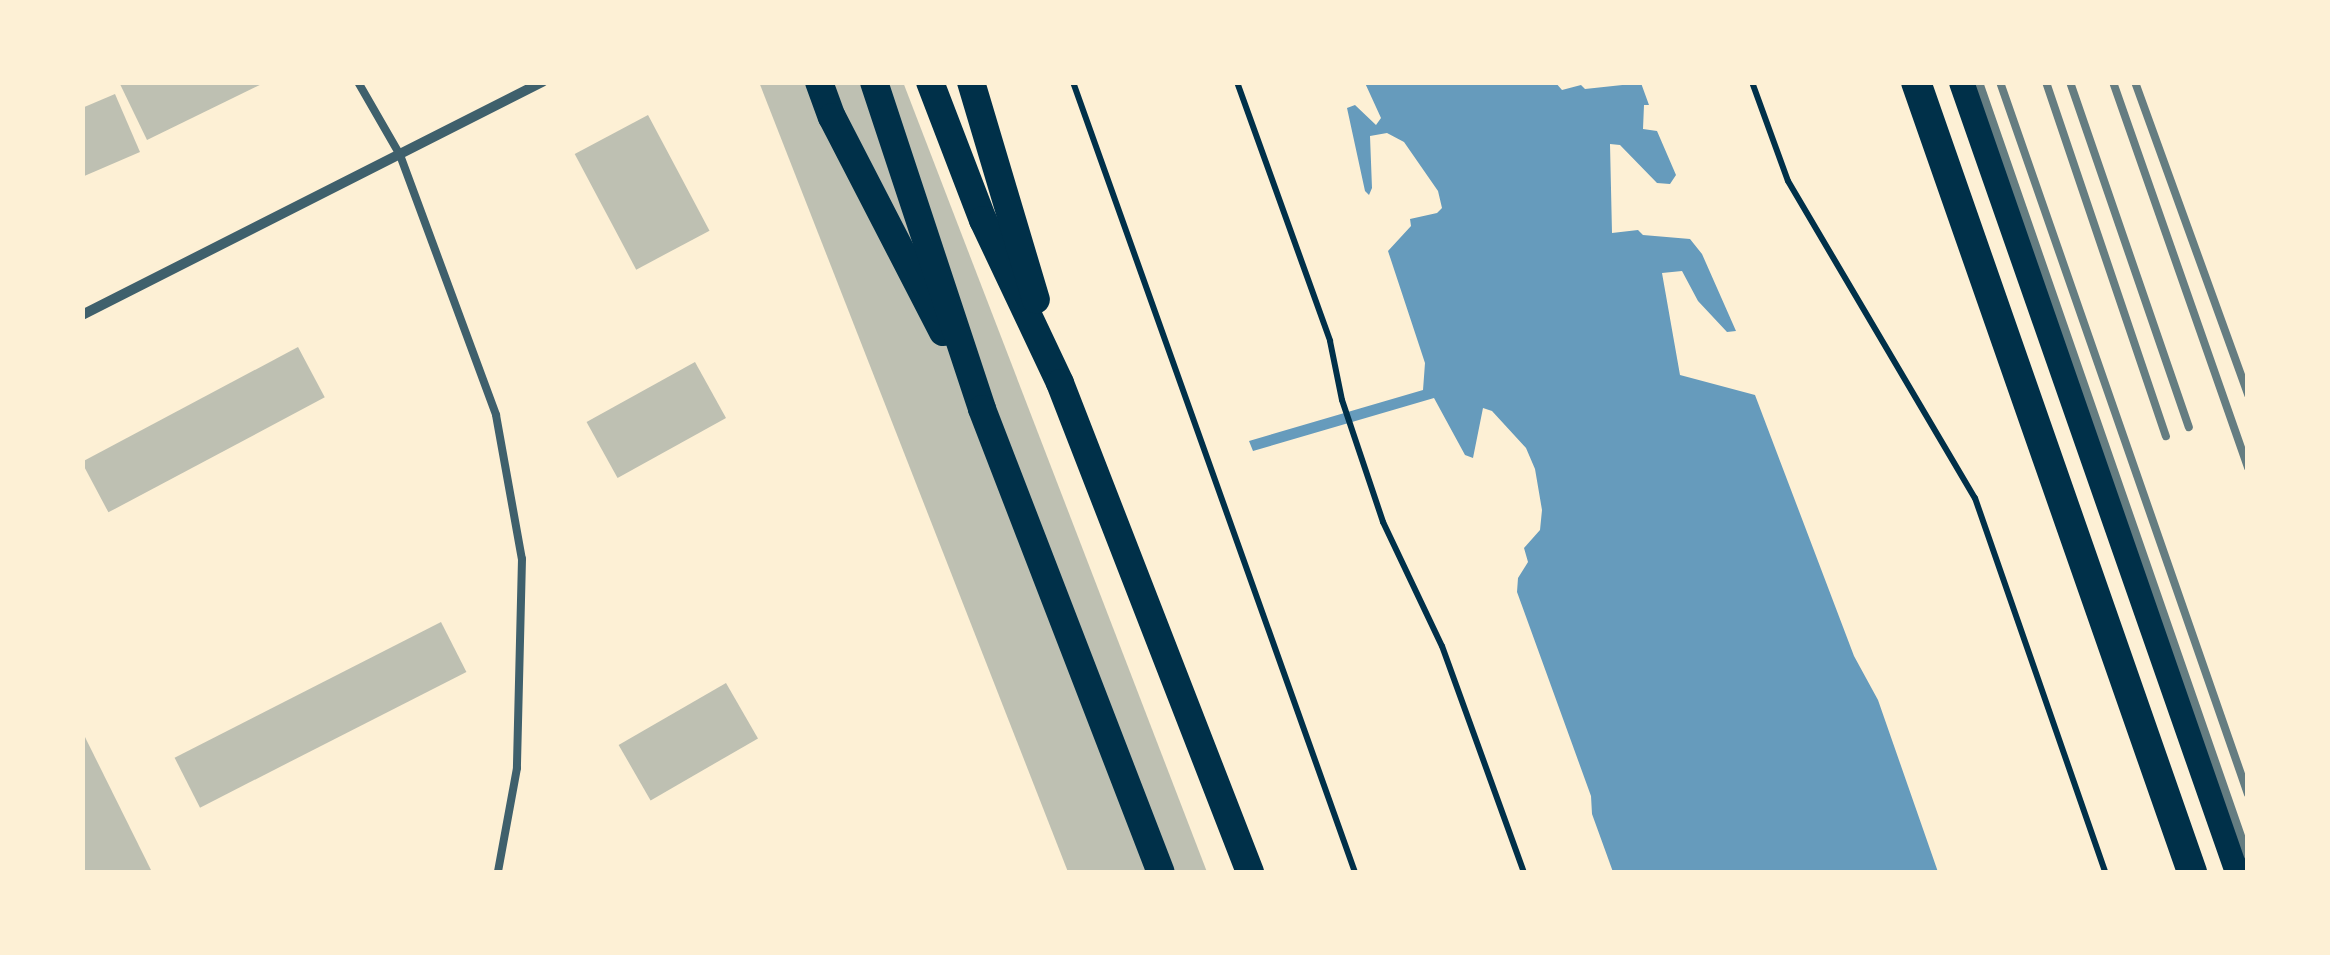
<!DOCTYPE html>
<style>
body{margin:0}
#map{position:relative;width:2330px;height:955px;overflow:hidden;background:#fdf0d5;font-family:Mulish,sans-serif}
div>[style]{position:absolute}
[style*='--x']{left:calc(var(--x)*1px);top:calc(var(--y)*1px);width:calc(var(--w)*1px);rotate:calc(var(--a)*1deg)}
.water>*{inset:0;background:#669bbc}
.building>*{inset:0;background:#bec0b2;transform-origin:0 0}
.path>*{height:6px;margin:-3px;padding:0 3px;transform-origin:3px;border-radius:3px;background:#003049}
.service>*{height:8px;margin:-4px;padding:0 4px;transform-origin:4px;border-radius:4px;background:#3f606c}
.minor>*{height:10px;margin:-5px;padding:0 5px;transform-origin:5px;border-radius:5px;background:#3f606c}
.trunk>*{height:28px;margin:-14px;padding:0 14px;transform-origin:14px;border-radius:14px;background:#003049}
.motorway>*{height:30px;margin:-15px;padding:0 15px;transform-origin:15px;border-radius:15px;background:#003049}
.rail>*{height:8px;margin:-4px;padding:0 4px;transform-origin:4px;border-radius:4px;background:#657d81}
span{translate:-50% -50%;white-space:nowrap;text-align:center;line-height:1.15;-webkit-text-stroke:9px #fdf0d5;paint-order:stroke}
.frame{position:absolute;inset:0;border:85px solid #fdf0d5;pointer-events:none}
</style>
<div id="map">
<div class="water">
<i style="clip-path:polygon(1555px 82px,1562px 90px,1581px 85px,1585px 89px,1641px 83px,1649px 105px,1644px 105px,1643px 129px,1657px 131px,1676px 175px,1670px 184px,1657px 183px,1620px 145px,1610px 144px,1612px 233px,1638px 230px,1643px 235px,1690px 239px,1702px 254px,1736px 331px,1727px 332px,1698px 301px,1682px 271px,1662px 273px,1680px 375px,1755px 395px,1854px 656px,1878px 700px,1938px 872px,1613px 872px,1592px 814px,1591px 796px,1517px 592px,1518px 578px,1528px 562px,1524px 548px,1540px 530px,1542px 510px,1535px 469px,1526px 448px,1492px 411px,1483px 408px,1473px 458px,1465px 455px,1434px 398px,1253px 451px,1249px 441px,1423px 390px,1425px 363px,1388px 251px,1411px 226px,1410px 219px,1437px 213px,1442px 208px,1438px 191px,1404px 142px,1387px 133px,1370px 136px,1372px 188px,1369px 195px,1365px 191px,1347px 108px,1355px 105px,1376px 125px,1381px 118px,1365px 83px)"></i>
</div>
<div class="building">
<i style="clip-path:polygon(119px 82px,266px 82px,147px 140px)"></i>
<i style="clip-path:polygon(759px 82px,903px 82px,1207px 872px,1068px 872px)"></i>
<i style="clip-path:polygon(115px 94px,140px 152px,82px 177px,82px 108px)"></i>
<i style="left:648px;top:115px;width:131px;height:83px;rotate:62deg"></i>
<i style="left:298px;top:347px;width:57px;height:245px;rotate:62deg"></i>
<i style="left:695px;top:362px;width:64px;height:124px;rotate:61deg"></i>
<i style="left:441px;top:622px;width:56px;height:299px;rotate:63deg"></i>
<i style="left:726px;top:683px;width:64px;height:124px;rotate:60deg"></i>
<i style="clip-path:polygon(82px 731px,152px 872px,82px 872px)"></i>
</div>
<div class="path">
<i style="--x:1073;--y:82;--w:839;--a:70.36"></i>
<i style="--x:1237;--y:82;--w:275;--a:70.2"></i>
<i style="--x:1330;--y:341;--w:60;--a:78.5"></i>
<i style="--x:1342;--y:400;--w:129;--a:71.4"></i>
<i style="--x:1383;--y:522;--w:137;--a:64.6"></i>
<i style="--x:1442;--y:646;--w:240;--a:70.1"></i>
<i style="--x:1752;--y:82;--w:105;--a:70"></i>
<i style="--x:1788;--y:181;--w:368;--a:59.5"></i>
<i style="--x:1975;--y:498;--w:396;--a:70.8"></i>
</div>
<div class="service">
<i style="--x:358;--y:82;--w:84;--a:60.1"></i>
<i style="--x:400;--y:155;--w:277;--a:69.7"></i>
<i style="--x:496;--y:415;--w:146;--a:79.8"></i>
<i style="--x:522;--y:559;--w:209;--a:91.4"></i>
<i style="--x:517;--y:768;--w:106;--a:100.4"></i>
</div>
<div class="minor">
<i style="--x:82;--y:315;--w:516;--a:-26.86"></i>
</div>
<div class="trunk">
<i style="--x:819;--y:82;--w:37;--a:70"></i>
<i style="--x:832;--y:117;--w:242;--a:62.7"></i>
<i style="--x:874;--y:82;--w:344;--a:71.7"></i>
<i style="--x:982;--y:409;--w:496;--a:68.9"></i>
<i style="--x:930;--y:82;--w:148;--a:69"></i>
<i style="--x:983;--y:220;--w:180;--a:64.7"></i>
<i style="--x:1060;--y:383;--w:525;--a:68.77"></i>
<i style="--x:971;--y:82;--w:227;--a:73.4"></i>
</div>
<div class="motorway">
<i style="--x:1916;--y:82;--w:837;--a:70.74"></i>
<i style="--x:1964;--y:82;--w:837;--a:70.74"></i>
</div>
<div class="rail">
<i style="--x:1979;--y:82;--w:819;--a:70.84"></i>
<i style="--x:2000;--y:82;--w:754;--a:70.8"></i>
<i style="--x:2046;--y:82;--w:374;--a:71.3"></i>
<i style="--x:2070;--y:82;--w:365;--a:71"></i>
<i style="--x:2113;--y:82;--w:409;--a:70.7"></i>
<i style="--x:2135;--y:82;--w:333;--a:70.1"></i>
</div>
<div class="frame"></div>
</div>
